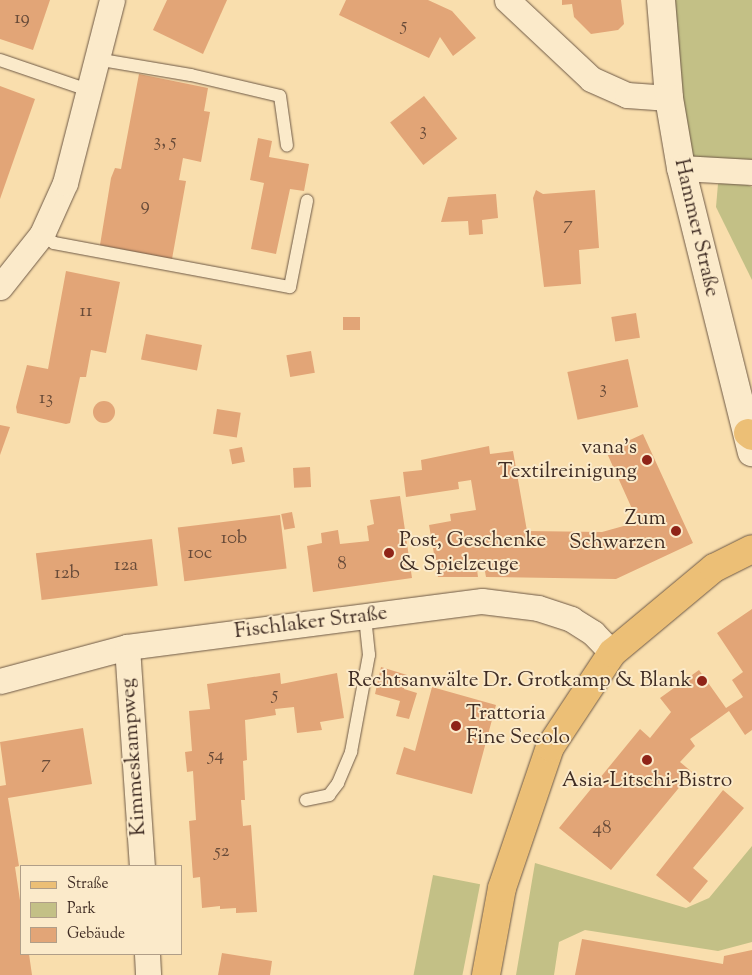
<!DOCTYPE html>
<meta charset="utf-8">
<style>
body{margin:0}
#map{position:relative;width:752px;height:975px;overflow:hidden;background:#f9dead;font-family:"Sorts Mill Goudy",serif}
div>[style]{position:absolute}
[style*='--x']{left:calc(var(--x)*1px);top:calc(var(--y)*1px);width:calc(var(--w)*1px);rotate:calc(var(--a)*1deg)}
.green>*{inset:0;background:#c3c086;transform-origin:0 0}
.building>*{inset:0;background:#e2a577;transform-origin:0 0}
.round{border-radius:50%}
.roads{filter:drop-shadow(0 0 1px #6e5946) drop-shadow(0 0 1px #6e5946)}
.service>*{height:12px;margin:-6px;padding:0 6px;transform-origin:6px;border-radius:6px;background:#fbeaca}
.minor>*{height:25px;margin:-12.5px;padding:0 12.5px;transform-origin:12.5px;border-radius:12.5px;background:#fbeaca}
.secondary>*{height:28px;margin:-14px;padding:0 14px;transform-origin:14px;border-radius:14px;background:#fbeaca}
.primary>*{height:28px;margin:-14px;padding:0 14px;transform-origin:14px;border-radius:14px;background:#ecbf76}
.dots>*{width:14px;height:14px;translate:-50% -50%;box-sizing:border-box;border:2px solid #fbeaca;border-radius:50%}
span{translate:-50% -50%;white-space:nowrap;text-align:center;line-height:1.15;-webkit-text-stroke:4px #fbeaca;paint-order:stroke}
.number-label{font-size:19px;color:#684b39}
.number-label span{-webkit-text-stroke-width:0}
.street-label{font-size:21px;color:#402d24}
.poi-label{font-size:21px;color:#402d24}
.right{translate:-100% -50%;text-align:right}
.left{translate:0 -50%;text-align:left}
.legend{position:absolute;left:20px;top:865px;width:162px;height:90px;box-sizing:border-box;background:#fbeaca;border:1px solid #b09e88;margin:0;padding:6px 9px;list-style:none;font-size:15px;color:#402d24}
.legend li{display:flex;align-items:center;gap:10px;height:25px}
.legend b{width:25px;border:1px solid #b09e88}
</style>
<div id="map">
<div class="green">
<i style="clip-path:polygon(662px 0,752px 0,752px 167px,679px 156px)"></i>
<i style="clip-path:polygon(732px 178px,752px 187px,752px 280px,716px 207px,718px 184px)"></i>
<i style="clip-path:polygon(752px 846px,752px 942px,718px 951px,585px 930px,559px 942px,554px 975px,516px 975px,535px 863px,686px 908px,709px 898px)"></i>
<i style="left:433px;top:875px;width:48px;height:102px;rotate:11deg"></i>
</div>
<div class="building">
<i style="clip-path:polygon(0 0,50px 0,33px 50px,0 39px)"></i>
<i style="clip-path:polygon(167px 0,227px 0,203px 54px,153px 30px)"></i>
<i style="clip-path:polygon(346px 0,428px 0,452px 11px,476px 38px,453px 56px,440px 37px,429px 58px,339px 15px)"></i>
<i style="clip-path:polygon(562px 0,621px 0,624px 24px,618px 30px,591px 34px,574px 17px,572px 4px,562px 5px)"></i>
<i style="clip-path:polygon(139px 74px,208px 88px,204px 111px,210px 112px,201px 162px,183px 158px,179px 180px,186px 181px,172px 259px,100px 245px,111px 178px,115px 168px,121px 169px)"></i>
<i style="clip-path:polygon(0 86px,35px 99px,0 199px)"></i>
<i style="left:424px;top:96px;width:54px;height:43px;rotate:52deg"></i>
<i style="clip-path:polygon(258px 138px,272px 141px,269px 157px,309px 164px,304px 191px,290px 189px,276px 254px,251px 249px,264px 183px,250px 180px)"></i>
<i style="clip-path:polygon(536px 190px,543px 194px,595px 190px,599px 248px,579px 250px,581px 284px,544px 287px,533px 198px)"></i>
<i style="clip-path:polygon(496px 194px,498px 218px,482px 220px,483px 234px,469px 235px,468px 221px,441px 222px,448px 197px)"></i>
<i style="clip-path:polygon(66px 271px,120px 282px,106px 353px,91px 350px,86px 377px,80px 377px,70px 423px,66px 424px,17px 413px,16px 407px,27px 365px,48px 369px)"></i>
<i style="left:636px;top:313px;width:25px;height:25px;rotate:81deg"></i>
<i style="left:343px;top:317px;width:17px;height:13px"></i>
<i style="left:146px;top:334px;width:57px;height:26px;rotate:11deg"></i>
<i style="left:311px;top:351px;width:22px;height:25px;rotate:80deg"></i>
<i style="left:628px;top:359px;width:49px;height:62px;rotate:78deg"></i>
<i class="round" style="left:93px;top:401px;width:22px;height:22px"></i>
<i style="left:217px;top:409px;width:24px;height:25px;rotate:9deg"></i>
<i style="clip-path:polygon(0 425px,10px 427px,0 455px)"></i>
<i style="clip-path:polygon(643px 434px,693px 543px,616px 579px,486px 577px,483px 561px,476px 562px,478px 577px,438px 577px,429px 525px,451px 521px,450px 514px,476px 510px,471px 480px,458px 482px,459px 489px,406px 497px,403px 472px,422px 470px,421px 460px,489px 446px,490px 454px,513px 451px,527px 531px,602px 532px,638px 522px,606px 451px)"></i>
<i style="left:242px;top:447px;width:15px;height:13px;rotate:79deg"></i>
<i style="left:310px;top:467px;width:20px;height:17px;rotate:87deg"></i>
<i style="clip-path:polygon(400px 496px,412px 578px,313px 592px,307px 546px,322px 543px,321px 533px,338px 530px,340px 544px,369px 541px,367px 526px,374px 524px,370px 500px)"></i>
<i style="left:292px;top:512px;width:16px;height:11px;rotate:79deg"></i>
<i style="left:280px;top:515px;width:54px;height:103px;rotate:83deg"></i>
<i style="left:152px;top:539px;width:47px;height:117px;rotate:83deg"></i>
<i style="clip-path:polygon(752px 609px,752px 730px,745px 735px,729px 711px,690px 739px,695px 746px,680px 762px,692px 772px,611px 870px,559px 828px,640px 729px,650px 738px,671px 712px,660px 698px,699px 670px,726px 708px,743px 697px,732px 680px,743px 672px,717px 633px)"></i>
<i style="clip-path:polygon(381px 667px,407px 675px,404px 689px,417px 693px,409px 719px,396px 716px,400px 701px,375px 694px)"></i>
<i style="clip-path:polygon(280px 673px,281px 684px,337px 673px,344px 718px,320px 722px,322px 730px,297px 733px,294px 707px,275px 709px,276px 715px,245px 720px,247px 760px,243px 761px,245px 800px,241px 800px,243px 826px,251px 825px,257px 912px,236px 913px,236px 908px,220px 909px,220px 906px,202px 908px,200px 877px,193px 878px,189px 821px,196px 820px,193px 771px,187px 772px,185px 752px,192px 751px,189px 711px,210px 709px,207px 684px)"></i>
<i style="clip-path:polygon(432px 687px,496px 705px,472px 794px,396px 774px,404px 747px,415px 751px)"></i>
<i style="clip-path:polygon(83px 728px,92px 784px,8px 798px,19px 866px,15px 867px,21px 907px,21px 954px,29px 954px,32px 975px,0 975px,0 786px,6px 785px,0 742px)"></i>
<i style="clip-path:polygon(723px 790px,744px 808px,693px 868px,708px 881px,690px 903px,656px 875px)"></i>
<i style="clip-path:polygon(582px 939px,723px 964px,724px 956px,752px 950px,752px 975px,575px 975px)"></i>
<i style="clip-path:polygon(222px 953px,272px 961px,270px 975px,218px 975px)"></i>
</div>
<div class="roads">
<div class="service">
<i style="--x:96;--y:59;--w:96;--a:9.6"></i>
<i style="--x:191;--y:75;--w:91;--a:13.3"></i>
<i style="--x:280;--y:96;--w:50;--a:82"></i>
<i style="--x:0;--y:60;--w:93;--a:18.8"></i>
<i style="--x:42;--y:234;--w:15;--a:37"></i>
<i style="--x:54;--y:243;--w:240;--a:10.6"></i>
<i style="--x:290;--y:287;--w:88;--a:-78.8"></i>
<i style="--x:306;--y:800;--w:24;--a:-12"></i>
<i style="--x:329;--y:795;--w:15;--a:-53"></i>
<i style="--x:338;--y:783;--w:34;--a:-67"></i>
<i style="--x:351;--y:752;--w:99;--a:-79.5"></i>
<i style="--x:369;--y:655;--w:39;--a:-96"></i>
</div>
<div class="minor">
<i style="--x:507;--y:0;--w:115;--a:43.2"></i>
<i style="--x:591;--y:79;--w:39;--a:24"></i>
<i style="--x:627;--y:95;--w:42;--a:4.1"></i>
<i style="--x:681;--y:168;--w:71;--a:3.2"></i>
<i style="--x:0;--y:287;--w:68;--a:-51.6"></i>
<i style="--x:42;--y:234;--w:56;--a:-65.7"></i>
<i style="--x:65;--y:183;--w:189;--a:-75.6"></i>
<i style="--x:127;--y:647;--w:220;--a:86.1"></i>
<i style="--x:0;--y:681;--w:131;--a:-15"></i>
<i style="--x:127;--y:647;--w:358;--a:-7.4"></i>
<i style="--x:482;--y:601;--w:56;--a:7.1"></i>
<i style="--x:538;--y:608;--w:35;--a:18"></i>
<i style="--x:571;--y:619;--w:26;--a:32"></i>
<i style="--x:593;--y:633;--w:28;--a:46"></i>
<i style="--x:147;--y:954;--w:21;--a:87"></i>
</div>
<div class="secondary">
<i style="--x:661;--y:0;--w:98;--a:85.3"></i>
<i style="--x:669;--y:98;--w:71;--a:80.3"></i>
<i style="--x:681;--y:168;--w:293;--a:76"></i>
</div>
<div class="primary">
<i style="--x:748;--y:433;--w:5;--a:37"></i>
<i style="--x:486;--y:975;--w:88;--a:-79.6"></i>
<i style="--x:502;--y:888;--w:149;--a:-71.2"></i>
<i style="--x:550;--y:747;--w:113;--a:-56.6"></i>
<i style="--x:612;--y:653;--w:133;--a:-39.8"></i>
<i style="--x:714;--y:568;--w:42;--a:-26.6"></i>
</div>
</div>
<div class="dots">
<i style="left:647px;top:460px;background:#8f2418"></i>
<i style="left:676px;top:531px;background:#8f2418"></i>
<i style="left:389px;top:553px;background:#8f2418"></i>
<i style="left:702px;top:681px;background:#8f2418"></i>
<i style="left:456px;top:726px;background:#8f2418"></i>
<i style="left:647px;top:760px;background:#8f2418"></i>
</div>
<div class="number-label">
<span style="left:22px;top:19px">19</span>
<span style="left:404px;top:26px">5</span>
<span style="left:423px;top:131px">3</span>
<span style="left:165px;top:142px">3, 5</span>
<span style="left:145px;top:206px">9</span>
<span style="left:568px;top:225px">7</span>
<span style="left:86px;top:312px">11</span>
<span style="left:603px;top:389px">3</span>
<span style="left:46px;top:399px">13</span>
<span style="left:234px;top:539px">10b</span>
<span style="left:200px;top:554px">10c</span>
<span style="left:342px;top:565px">8</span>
<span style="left:126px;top:566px">12a</span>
<span style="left:67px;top:574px">12b</span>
<span style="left:275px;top:695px">5</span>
<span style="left:216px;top:756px">54</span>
<span style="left:46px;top:764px">7</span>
<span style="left:602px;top:829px">48</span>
<span style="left:222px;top:852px">52</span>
</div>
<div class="street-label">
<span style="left:696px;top:228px;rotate:77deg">Hammer Straße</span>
<span style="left:311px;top:623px;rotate:-7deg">Fischlaker Straße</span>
<span style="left:134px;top:757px;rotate:-94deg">Kimmeskampweg</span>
</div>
<div class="poi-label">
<span class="right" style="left:637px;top:460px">vana's<br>Textilreinigung</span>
<span class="right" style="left:666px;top:531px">Zum<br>Schwarzen</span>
<span class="left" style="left:399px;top:553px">Post, Geschenke<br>&amp; Spielzeuge</span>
<span class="right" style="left:692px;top:681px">Rechtsanwälte Dr. Grotkamp &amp; Blank</span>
<span class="left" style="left:466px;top:726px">Trattoria<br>Fine Secolo</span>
<span style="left:647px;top:781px">Asia-Litschi-Bistro</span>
</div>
<ul class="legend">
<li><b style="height:6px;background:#ecbf76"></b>Straße</li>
<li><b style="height:14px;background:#c3c086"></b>Park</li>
<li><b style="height:14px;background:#e2a577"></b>Gebäude</li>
</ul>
</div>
